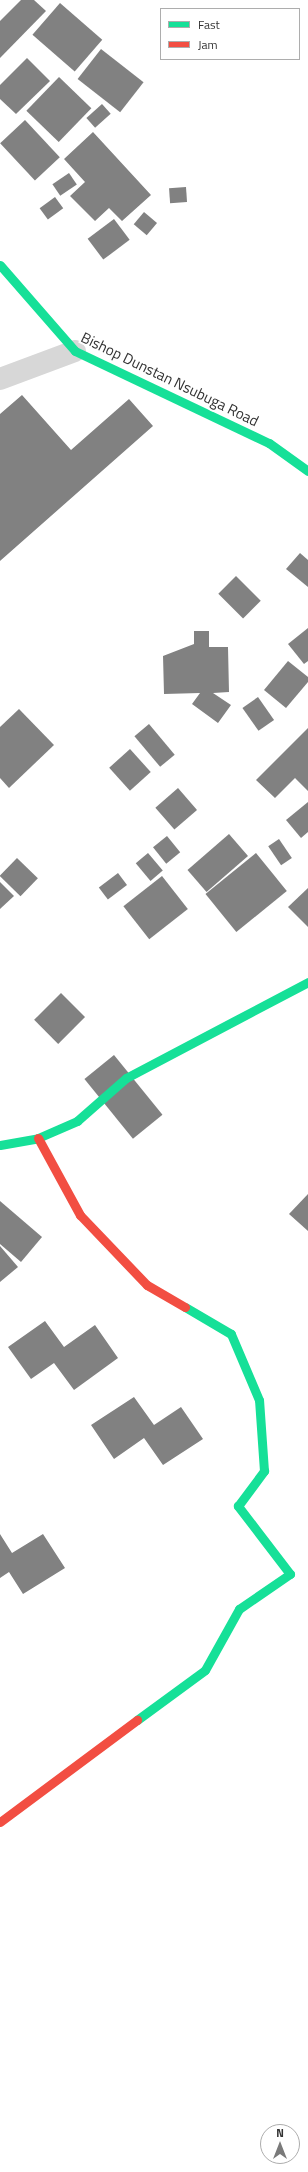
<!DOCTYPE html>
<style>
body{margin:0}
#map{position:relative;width:308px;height:2172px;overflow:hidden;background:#fff;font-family:"Titillium Web",sans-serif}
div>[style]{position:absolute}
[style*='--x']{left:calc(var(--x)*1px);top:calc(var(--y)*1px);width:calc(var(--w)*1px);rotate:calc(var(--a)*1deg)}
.building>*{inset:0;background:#818181;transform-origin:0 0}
.street>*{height:22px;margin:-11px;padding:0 11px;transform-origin:11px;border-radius:11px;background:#d7d7d7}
.fast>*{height:9px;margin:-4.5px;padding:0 4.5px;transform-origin:4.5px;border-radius:4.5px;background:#16e098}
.jam>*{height:9px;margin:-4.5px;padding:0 4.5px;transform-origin:4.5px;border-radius:4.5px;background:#f24e42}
span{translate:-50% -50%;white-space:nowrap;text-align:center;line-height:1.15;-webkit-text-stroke:4px #fff;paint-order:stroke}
.street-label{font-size:15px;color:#333}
.legend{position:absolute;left:160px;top:8px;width:140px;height:52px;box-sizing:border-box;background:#fff;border:1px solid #adadad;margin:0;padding:5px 7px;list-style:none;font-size:12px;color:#333}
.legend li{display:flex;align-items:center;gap:8px;height:20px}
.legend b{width:20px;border:1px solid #adadad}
.north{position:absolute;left:260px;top:2124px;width:40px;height:40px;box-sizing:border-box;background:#fff;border:1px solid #adadad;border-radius:50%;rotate:0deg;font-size:11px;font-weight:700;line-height:16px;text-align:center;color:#333}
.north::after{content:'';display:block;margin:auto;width:14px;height:18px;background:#7a7a7a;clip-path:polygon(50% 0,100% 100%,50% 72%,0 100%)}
</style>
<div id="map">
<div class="building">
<i style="clip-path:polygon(21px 0,34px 0,46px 11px,0 58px,0 21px)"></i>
<i style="left:60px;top:3px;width:56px;height:42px;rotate:41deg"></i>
<i style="left:101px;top:49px;width:54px;height:38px;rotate:38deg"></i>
<i style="clip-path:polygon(27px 58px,50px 81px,16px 114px,0 99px,0 85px)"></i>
<i style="left:59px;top:77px;width:45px;height:47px;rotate:44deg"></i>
<i style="left:102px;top:104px;width:13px;height:21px;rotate:48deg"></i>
<i style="left:25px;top:120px;width:51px;height:34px;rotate:47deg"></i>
<i style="clip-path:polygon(93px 132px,151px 195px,122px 221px,109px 208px,95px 221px,70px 196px,85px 182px,64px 159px)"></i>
<i style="left:69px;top:173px;width:14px;height:20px;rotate:56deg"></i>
<i style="left:186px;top:187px;width:15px;height:17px;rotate:86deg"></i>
<i style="left:55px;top:197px;width:14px;height:19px;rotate:54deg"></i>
<i style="left:144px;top:212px;width:17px;height:16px;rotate:40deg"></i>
<i style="left:114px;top:219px;width:26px;height:33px;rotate:53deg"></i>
<i style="clip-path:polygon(22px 395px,71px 450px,129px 399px,153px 426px,0 561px,0 414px)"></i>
<i style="clip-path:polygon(300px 553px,308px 560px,308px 587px,286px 569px)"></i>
<i style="left:236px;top:576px;width:35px;height:25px;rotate:45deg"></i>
<i style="clip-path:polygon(308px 628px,308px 661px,304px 664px,288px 644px)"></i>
<i style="clip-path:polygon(194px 631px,209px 631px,209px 647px,228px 647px,229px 692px,213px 693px,231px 705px,218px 723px,192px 704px,200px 693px,164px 694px,163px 656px,194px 644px)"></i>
<i style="clip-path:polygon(288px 661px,308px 677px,308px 682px,286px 708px,264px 690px)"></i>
<i style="left:258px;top:697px;width:28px;height:19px;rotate:55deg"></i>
<i style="clip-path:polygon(19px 709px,54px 745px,9px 788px,0 778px,0 727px)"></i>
<i style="left:149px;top:724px;width:40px;height:19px;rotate:50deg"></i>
<i style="clip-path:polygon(308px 728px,308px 791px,295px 778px,275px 798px,256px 780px)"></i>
<i style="left:130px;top:749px;width:31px;height:28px;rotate:48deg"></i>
<i style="left:178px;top:788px;width:29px;height:30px;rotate:49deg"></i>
<i style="clip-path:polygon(308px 802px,308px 832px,301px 838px,286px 820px)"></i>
<i style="left:229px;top:834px;width:29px;height:55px;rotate:49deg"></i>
<i style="left:167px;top:836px;width:21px;height:18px;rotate:51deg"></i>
<i style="left:279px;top:839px;width:23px;height:13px;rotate:56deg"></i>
<i style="left:148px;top:853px;width:23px;height:16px;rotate:50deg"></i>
<i style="left:256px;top:853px;width:49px;height:65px;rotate:51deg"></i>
<i style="left:17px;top:858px;width:29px;height:25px;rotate:44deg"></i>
<i style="left:118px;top:873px;width:15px;height:24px;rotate:53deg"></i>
<i style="left:162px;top:876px;width:42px;height:49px;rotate:52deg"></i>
<i style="clip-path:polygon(0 882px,14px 896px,0 909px)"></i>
<i style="clip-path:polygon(308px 888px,308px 927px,288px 907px)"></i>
<i style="left:61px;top:993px;width:34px;height:38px;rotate:45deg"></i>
<i style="left:114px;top:1055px;width:77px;height:38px;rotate:51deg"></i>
<i style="clip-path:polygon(308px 1194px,308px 1231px,289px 1214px)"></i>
<i style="clip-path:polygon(0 1201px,42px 1237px,21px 1262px,0 1244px)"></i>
<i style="clip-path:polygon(0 1246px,18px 1267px,0 1282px)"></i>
<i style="clip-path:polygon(45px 1321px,64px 1347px,95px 1325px,118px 1358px,74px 1390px,54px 1363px,31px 1379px,8px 1347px)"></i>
<i style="clip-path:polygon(134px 1397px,154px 1425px,181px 1407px,203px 1439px,163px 1465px,144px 1438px,114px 1459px,91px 1425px)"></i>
<i style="clip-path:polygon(0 1534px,12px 1553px,43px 1534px,65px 1568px,23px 1594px,9px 1572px,0 1578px)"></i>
</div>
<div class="street">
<i style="--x:0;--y:379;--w:80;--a:-20.5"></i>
</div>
<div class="fast">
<i style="--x:0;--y:265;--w:114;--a:48.9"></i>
<i style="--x:75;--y:351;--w:215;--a:25.4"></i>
<i style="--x:269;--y:443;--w:48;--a:35.7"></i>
<i style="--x:0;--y:1145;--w:39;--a:-10"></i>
<i style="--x:38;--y:1138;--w:43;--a:-23.6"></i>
<i style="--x:77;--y:1121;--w:65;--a:-41.3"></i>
<i style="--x:126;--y:1078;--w:206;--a:-27.8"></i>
<i style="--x:137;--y:1720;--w:84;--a:-36.3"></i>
<i style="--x:205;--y:1670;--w:70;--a:-60.9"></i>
<i style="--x:239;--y:1609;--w:62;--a:-34.5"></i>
<i style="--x:290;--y:1574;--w:86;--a:-127.4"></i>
<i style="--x:238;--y:1506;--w:44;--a:-53.4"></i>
<i style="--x:264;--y:1471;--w:71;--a:-94"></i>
<i style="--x:259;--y:1400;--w:72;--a:-113"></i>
<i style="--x:231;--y:1334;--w:53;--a:-149.6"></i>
</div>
<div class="jam">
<i style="--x:38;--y:1138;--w:88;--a:61.4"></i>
<i style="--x:80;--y:1215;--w:97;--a:46.3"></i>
<i style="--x:147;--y:1285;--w:44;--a:30.1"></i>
<i style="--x:0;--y:1822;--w:171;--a:-36.7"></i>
</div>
<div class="street-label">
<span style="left:170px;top:379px;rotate:26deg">Bishop Dunstan Nsubuga Road</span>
</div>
<ul class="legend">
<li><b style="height:5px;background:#16e098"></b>Fast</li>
<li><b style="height:5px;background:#f24e42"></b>Jam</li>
</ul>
<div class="north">N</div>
</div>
